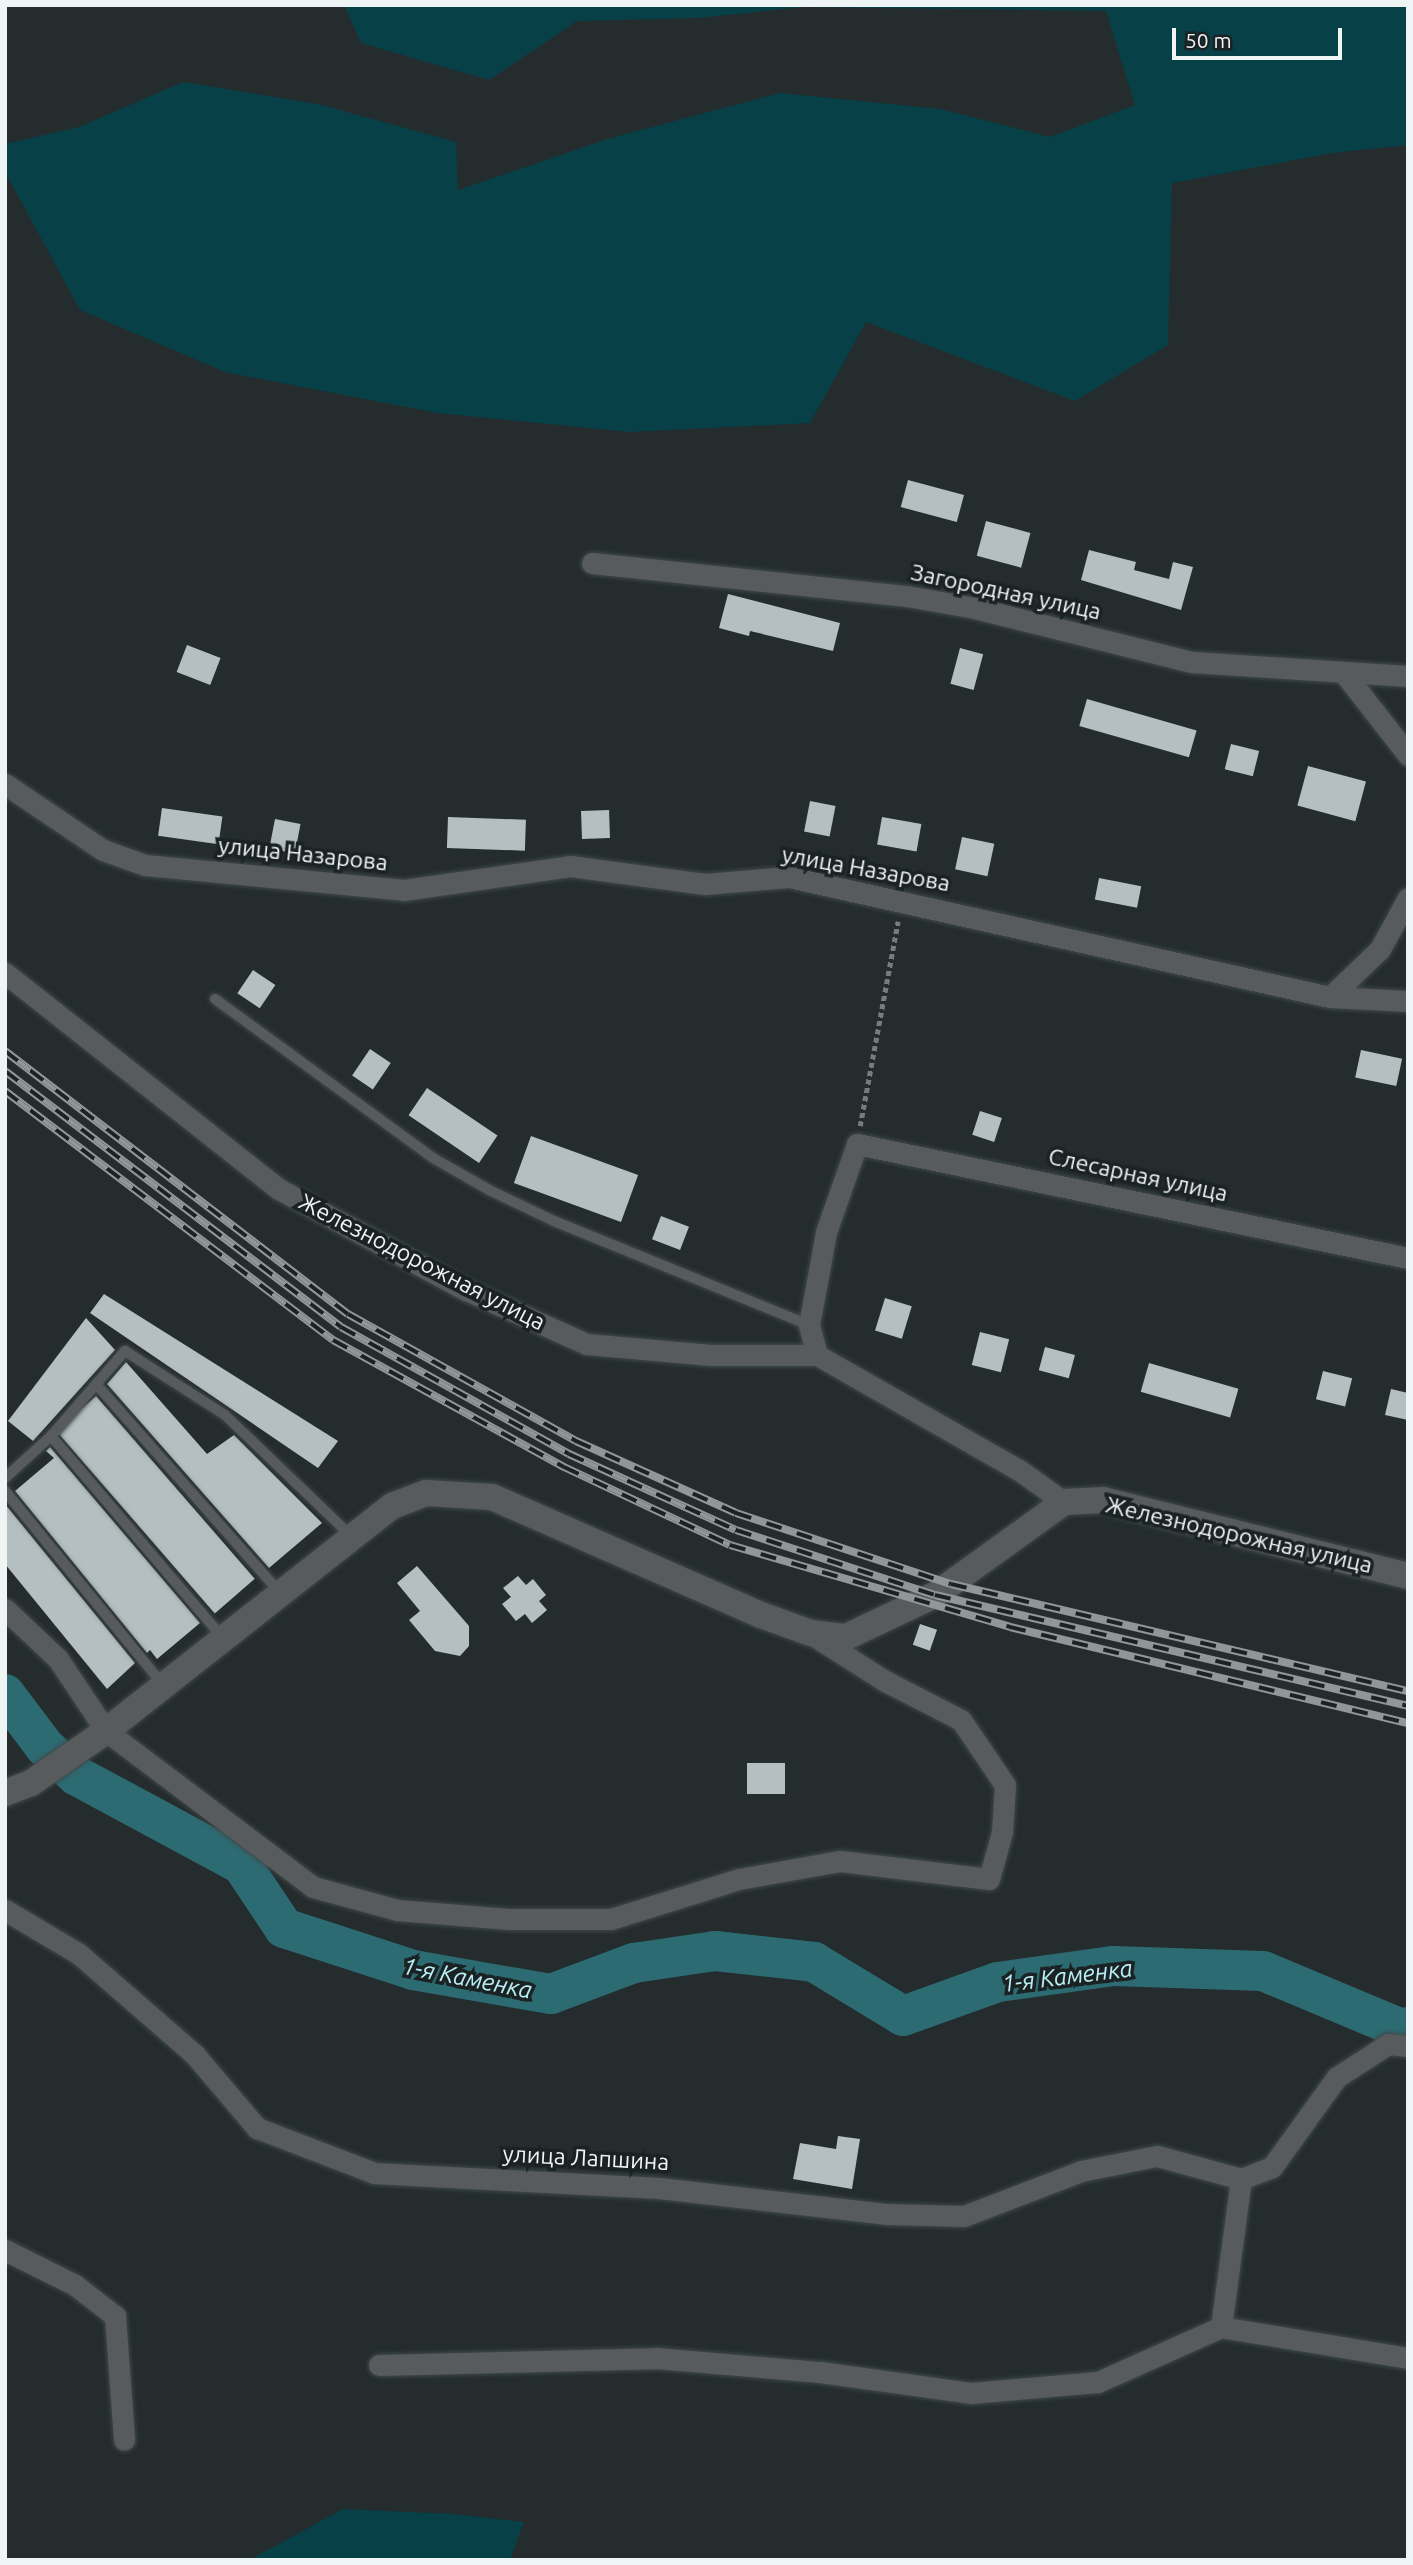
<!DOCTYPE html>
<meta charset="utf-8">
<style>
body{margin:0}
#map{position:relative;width:1413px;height:2565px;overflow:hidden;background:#242c2d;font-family:Ubuntu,sans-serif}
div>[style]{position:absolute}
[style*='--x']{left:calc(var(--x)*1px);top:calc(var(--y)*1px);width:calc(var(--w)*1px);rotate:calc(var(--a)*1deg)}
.green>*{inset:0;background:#074047}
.river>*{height:40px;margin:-20px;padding:0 20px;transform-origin:20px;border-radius:20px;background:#2d6b73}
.building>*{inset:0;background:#b5bfc1;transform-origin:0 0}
.path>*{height:4.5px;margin-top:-2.25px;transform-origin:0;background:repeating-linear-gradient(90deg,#777d7e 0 5px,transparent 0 8.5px)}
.roads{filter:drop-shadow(0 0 2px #404849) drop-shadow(0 0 2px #404849)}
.service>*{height:10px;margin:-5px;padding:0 5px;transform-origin:5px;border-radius:5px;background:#575b5b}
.minor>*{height:21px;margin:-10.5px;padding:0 10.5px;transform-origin:10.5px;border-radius:10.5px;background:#575b5b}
.tertiary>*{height:26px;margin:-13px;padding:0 13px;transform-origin:13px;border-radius:13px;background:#575b5b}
.rail>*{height:8px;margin-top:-4px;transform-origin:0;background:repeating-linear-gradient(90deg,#1a2223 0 16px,#919798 0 32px);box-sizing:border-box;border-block:2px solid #919798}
span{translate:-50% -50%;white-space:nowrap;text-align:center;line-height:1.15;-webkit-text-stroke:7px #1a2223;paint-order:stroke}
.street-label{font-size:23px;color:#eff4f5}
.water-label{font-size:24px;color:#b9eef6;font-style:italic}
.frame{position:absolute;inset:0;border:7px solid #eff4f5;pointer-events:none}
.scale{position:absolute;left:1172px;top:28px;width:170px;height:32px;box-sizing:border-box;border:4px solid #eff4f5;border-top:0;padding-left:9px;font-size:21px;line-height:24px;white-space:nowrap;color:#eff4f5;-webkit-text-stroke:5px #1a2223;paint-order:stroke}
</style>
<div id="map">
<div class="green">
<i style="clip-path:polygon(344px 5px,1408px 5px,1408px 145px,1332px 153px,1172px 183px,1168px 345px,1075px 401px,866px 322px,810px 423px,629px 432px,437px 413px,225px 372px,80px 310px,5px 172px,5px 144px,79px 127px,183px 82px,318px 104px,456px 142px,458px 190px,607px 139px,780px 93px,940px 109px,1050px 137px,1135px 105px,1106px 11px,804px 7px,698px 18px,577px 21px,489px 80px,361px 43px)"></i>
<i style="clip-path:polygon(343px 2509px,454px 2514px,524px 2522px,510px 2560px,249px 2560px)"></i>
</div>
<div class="river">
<i style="--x:5;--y:1694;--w:66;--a:53"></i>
<i style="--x:45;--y:1747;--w:43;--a:42.2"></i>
<i style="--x:77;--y:1776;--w:187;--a:28.3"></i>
<i style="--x:242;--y:1865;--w:76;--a:56.3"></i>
<i style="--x:284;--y:1928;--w:136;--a:18"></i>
<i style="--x:413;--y:1970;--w:140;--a:9.9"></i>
<i style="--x:551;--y:1994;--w:89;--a:-20.5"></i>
<i style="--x:634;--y:1963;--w:82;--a:-8.4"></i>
<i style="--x:715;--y:1951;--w:100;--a:6.3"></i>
<i style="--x:814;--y:1962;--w:104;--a:31.2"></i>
<i style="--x:903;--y:2016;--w:101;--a:-19.7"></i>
<i style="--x:998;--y:1982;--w:117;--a:-7.9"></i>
<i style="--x:1114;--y:1966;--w:149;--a:1.9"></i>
<i style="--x:1263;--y:1971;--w:147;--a:22.7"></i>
<i style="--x:1399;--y:2028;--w:9;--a:-6"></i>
</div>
<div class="building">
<i style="left:908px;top:480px;width:58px;height:28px;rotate:15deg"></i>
<i style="left:986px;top:521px;width:46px;height:36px;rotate:15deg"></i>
<i style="clip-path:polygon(1089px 550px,1136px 562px,1134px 570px,1169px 579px,1173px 562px,1193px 567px,1181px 610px,1081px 580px)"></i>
<i style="clip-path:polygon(728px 594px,840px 623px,833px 651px,750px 631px,749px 636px,719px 628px)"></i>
<i style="left:187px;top:645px;width:36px;height:29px;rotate:21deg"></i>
<i style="left:960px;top:648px;width:24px;height:37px;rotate:15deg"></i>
<i style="left:1087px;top:699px;width:114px;height:28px;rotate:16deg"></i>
<i style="left:1231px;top:744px;width:29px;height:26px;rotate:14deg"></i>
<i style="left:1308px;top:766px;width:60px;height:41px;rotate:15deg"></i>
<i style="left:810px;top:801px;width:26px;height:31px;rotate:11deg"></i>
<i style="left:162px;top:808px;width:61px;height:28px;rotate:8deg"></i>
<i style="left:609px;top:810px;width:28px;height:28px;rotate:88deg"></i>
<i style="left:448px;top:817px;width:78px;height:31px;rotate:2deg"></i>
<i style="left:882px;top:817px;width:40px;height:28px;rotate:10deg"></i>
<i style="left:275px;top:819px;width:26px;height:30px;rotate:11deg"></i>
<i style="left:962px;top:837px;width:33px;height:33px;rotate:12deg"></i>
<i style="left:1099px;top:878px;width:43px;height:22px;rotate:11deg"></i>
<i style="left:253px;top:970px;width:27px;height:28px;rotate:34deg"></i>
<i style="left:370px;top:1049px;width:25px;height:32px;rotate:34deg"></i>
<i style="left:1361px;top:1050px;width:42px;height:28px;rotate:12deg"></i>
<i style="left:427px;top:1088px;width:85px;height:33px;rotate:34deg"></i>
<i style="left:980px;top:1111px;width:23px;height:25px;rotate:18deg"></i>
<i style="left:531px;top:1136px;width:114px;height:50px;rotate:20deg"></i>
<i style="left:661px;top:1216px;width:30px;height:25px;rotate:21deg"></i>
<i style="clip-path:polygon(104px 1294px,338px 1441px,318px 1468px,90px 1313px)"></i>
<i style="left:885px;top:1298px;width:28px;height:34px;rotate:17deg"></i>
<i style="clip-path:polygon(86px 1318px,115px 1350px,33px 1441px,8px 1421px)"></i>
<i style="left:980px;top:1332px;width:30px;height:34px;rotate:14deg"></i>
<i style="left:1045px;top:1347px;width:31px;height:24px;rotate:15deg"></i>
<i style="clip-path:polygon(126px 1362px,207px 1454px,234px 1435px,322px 1523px,269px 1568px,107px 1384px)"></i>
<i style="left:1149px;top:1363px;width:93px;height:30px;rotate:16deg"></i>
<i style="left:1323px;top:1371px;width:30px;height:29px;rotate:14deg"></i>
<i style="clip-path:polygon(1391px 1389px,1408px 1393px,1408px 1420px,1385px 1415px)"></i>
<i style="left:96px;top:1396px;width:242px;height:53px;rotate:49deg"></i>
<i style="clip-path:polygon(50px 1447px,200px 1623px,157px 1659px,150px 1650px,147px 1653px,15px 1491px,54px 1458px,46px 1451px)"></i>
<i style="clip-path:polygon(5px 1504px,135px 1663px,107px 1689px,5px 1564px)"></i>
<i style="clip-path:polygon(417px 1566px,469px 1626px,469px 1646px,460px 1656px,435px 1651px,409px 1620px,420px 1611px,397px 1583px)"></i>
<i style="clip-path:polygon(518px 1576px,526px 1585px,533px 1579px,546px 1595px,539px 1601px,547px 1610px,532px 1623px,525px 1614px,516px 1621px,502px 1604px,511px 1597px,503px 1588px)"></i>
<i style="left:920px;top:1624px;width:18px;height:22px;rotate:19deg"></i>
<i style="left:747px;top:1763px;width:38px;height:31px"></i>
<i style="clip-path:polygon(838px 2136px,860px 2139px,852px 2189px,793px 2179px,800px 2143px,836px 2149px)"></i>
</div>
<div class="path">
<i style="--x:860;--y:1126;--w:208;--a:-79.5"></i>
</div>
<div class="roads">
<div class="service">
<i style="--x:215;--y:999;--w:270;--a:36.1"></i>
<i style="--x:433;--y:1158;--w:64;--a:29.7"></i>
<i style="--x:489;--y:1190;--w:72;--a:25.5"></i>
<i style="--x:554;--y:1221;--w:275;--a:22.2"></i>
<i style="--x:96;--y:1384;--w:280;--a:48.6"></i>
<i style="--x:51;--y:1436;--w:265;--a:49.6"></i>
<i style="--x:5;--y:1478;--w:62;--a:-42.4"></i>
<i style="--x:51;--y:1436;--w:113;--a:-49"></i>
<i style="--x:125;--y:1351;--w:119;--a:32.6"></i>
<i style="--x:225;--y:1415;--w:175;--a:43.8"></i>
<i style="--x:5;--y:1491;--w:252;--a:50.8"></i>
</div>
<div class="minor">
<i style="--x:592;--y:563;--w:317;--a:6"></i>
<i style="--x:907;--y:596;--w:69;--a:10"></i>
<i style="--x:975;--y:608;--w:224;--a:14"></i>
<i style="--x:1192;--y:662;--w:216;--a:3.7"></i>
<i style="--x:1344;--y:673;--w:104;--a:52"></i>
<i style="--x:5;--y:784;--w:118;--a:34"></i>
<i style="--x:103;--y:850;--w:45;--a:19.7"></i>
<i style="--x:145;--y:865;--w:260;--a:5.5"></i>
<i style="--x:404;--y:890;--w:168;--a:-8.2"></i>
<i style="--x:570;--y:866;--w:136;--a:7.6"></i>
<i style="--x:705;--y:884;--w:84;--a:-4.8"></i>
<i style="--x:789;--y:877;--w:554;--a:12.51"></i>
<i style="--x:1330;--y:997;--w:78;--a:2.9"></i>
<i style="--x:5;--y:973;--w:347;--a:38.3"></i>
<i style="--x:277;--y:1188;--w:215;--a:28.4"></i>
<i style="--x:466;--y:1290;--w:133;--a:24.1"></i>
<i style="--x:587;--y:1344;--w:124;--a:5.1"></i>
<i style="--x:711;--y:1355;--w:106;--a:0"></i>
<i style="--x:817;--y:1355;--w:232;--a:29.7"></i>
<i style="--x:1019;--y:1470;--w:55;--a:35.4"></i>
<i style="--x:1330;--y:997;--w:69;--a:-43.8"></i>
<i style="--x:1380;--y:949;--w:58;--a:-61.2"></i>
<i style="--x:817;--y:1355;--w:31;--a:-105"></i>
<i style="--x:809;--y:1325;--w:95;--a:-79.6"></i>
<i style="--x:826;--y:1232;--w:93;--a:-70.6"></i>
<i style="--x:857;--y:1144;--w:563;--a:11.69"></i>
<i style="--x:5;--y:1609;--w:73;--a:43.3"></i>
<i style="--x:58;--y:1659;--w:87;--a:56.3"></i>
<i style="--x:106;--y:1731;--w:259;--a:37"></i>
<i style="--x:313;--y:1887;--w:87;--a:15.3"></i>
<i style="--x:397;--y:1910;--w:112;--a:4.6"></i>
<i style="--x:509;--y:1919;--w:102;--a:0"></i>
<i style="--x:611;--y:1919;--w:134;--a:-17.4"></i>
<i style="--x:739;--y:1879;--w:103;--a:-10.1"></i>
<i style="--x:840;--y:1861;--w:150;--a:6.9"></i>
<i style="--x:989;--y:1879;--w:49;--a:-74.5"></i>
<i style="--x:1002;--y:1832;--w:47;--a:-86.3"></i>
<i style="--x:1005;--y:1785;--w:78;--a:-124.1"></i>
<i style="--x:961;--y:1720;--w:85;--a:-152.8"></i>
<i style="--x:885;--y:1681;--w:88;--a:-147.6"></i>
<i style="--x:5;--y:1910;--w:86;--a:30.7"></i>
<i style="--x:79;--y:1954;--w:154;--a:41"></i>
<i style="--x:195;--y:2055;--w:96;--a:49.7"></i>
<i style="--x:257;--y:2128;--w:125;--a:21"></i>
<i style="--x:374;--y:2173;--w:285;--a:3"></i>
<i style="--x:659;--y:2188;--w:228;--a:6.5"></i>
<i style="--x:886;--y:2214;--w:78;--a:1.5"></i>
<i style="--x:964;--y:2216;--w:125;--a:-21"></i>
<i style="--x:1081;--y:2171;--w:77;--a:-11.2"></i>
<i style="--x:1157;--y:2156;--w:87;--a:15.3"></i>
<i style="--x:1241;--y:2179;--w:149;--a:97.7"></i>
<i style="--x:1221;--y:2327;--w:190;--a:9.4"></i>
<i style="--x:1241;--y:2179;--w:33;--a:-21"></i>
<i style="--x:1272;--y:2167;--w:111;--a:-54.2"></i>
<i style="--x:1337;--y:2077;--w:61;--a:-32.9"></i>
<i style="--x:1388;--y:2044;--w:20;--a:6"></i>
<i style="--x:5;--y:2250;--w:78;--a:26.6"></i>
<i style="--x:75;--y:2285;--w:51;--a:37.8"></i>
<i style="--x:115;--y:2316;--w:124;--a:85.8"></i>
<i style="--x:379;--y:2365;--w:277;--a:-1.4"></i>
<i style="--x:656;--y:2358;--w:165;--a:4.9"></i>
<i style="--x:820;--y:2372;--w:152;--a:7.9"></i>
<i style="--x:971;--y:2393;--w:127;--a:-5"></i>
<i style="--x:1098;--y:2382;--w:135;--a:-24.1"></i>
</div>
<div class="tertiary">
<i style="--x:5;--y:1793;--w:28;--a:-21"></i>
<i style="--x:31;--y:1783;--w:91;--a:-34.7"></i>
<i style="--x:106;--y:1731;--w:364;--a:-38.2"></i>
<i style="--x:392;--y:1506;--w:36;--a:-21"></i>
<i style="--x:426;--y:1493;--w:66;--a:3.5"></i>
<i style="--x:492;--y:1497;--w:294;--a:23.7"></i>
<i style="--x:761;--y:1615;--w:53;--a:19.8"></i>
<i style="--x:811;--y:1633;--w:35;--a:7"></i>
<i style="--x:846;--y:1637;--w:98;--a:-25.3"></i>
<i style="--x:935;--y:1595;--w:159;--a:-35.8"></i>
<i style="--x:1064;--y:1502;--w:39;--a:-3"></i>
<i style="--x:1103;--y:1500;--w:314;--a:14"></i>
</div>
</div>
<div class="rail">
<i style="--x:5;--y:1051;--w:432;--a:37.5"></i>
<i style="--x:348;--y:1314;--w:261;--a:29.1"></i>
<i style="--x:576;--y:1441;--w:175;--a:24.2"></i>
<i style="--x:736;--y:1513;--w:226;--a:18.3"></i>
<i style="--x:951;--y:1584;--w:469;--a:13.2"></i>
<i style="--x:5;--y:1071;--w:422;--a:37.3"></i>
<i style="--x:341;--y:1327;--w:261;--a:29.1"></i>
<i style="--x:569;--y:1454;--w:183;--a:24.5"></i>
<i style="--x:736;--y:1530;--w:209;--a:18.1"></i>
<i style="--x:935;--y:1595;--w:486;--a:13.2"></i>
<i style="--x:5;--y:1091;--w:412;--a:37.2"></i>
<i style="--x:333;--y:1340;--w:264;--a:28.8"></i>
<i style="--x:564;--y:1467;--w:183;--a:25.2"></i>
<i style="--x:730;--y:1545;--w:292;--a:16.3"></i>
<i style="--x:1010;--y:1627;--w:409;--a:13.6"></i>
</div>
<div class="street-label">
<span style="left:1006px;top:592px;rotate:12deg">Загородная улица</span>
<span style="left:303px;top:854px;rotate:6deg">улица Назарова</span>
<span style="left:866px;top:869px;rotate:10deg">улица Назарова</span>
<span style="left:1138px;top:1175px;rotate:12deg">Слесарная улица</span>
<span style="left:422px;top:1262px;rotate:27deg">Железнодорожная улица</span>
<span style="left:1239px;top:1535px;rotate:13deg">Железнодорожная улица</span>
<span style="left:586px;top:2158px;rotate:3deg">улица Лапшина</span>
</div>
<div class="water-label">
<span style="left:1067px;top:1976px;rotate:-7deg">1-я Каменка</span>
<span style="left:467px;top:1978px;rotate:11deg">1-я Каменка</span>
</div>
<div class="frame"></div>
<div class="scale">50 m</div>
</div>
